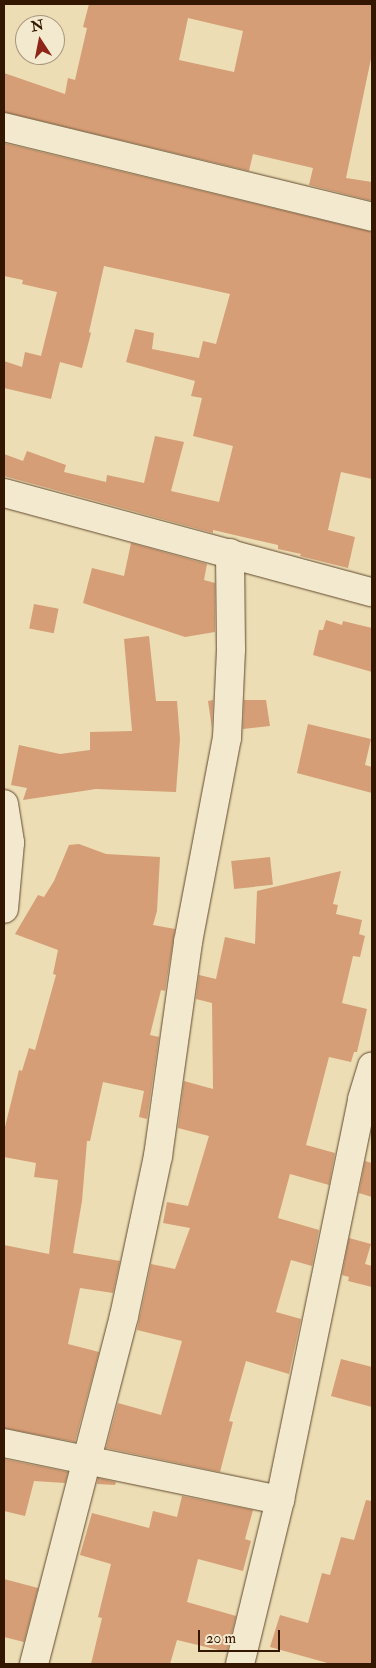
<!DOCTYPE html>
<style>
body{margin:0}
#map{position:relative;width:376px;height:1668px;overflow:hidden;background:#ecddb4;font-family:"IM FELL Double Pica",serif}
div>[style]{position:absolute}
[style*='--x']{left:calc(var(--x)*1px);top:calc(var(--y)*1px);width:calc(var(--w)*1px);rotate:calc(var(--a)*1deg)}
.building>*{inset:0;background:#d59e76;transform-origin:0 0}
.roads{filter:drop-shadow(0 0 1px #62482d) drop-shadow(0 0 1px #62482d)}
.minor>*{height:28px;margin:-14px;padding:0 14px;transform-origin:14px;border-radius:14px;background:#f3e9ce}
span{translate:-50% -50%;white-space:nowrap;text-align:center;line-height:1.15;-webkit-text-stroke:4.5px #f3e9ce;paint-order:stroke}
.frame{position:absolute;inset:0;border:5px solid #341700;pointer-events:none}
.north{position:absolute;left:15px;top:15px;width:50px;height:50px;box-sizing:border-box;background:#f3e9ce;border:1px solid #a7957c;border-radius:50%;rotate:349deg;font-size:14px;font-weight:700;line-height:20px;text-align:center;color:#341700}
.north::after{content:'';display:block;margin:auto;width:18px;height:22px;background:#8f2418;clip-path:polygon(50% 0,100% 100%,50% 72%,0 100%)}
.scale{position:absolute;left:198px;top:1630px;width:82px;height:22px;box-sizing:border-box;border:2px solid #341700;border-top:0;padding-left:6px;font-size:15px;line-height:18px;white-space:nowrap;color:#341700;-webkit-text-stroke:4px #f3e9ce;paint-order:stroke}
</style>
<div id="map">
<div class="building">
<i style="clip-path:polygon(evenodd,89px 4px,372px 4px,372px 54px,346px 178px,372px 182px,372px 201px,309px 185px,313px 168px,253px 154px,249px 171px,4px 112px,4px 73px,65px 94px,68px 78px,75px 80px,87px 28px,83px 27px,89px 4px,188px 18px,243px 31px,234px 72px,179px 60px,188px 18px)"></i>
<i style="clip-path:polygon(4px 143px,372px 232px,372px 479px,341px 472px,328px 530px,355px 537px,348px 568px,300px 556px,301px 554px,278px 549px,278px 545px,213px 530px,213px 533px,4px 476px,4px 454px,23px 461px,27px 451px,66px 465px,64px 472px,106px 482px,107px 475px,144px 483px,155px 436px,184px 442px,171px 491px,219px 502px,233px 446px,193px 436px,202px 398px,191px 396px,195px 381px,126px 362px,135px 329px,154px 333px,152px 349px,199px 358px,203px 341px,216px 344px,230px 294px,104px 266px,89px 332px,91px 333px,82px 368px,60px 362px,51px 399px,4px 388px,4px 361px,22px 367px,25px 352px,41px 356px,57px 292px,22px 284px,23px 280px,4px 276px)"></i>
<i style="clip-path:polygon(131px 543px,207px 564px,204px 580px,215px 583px,215px 632px,185px 637px,83px 603px,92px 568px,124px 576px)"></i>
<i style="left:34px;top:604px;width:25px;height:25px;rotate:11deg"></i>
<i style="clip-path:polygon(326px 620px,342px 625px,343px 621px,372px 628px,372px 672px,313px 655px,319px 630px,323px 630px)"></i>
<i style="clip-path:polygon(149px 636px,156px 701px,177px 701px,180px 739px,176px 792px,96px 789px,23px 800px,27px 788px,11px 785px,19px 745px,60px 754px,90px 750px,90px 732px,132px 731px,124px 639px)"></i>
<i style="clip-path:polygon(213px 700px,212px 728px,208px 701px)"></i>
<i style="clip-path:polygon(244px 700px,266px 700px,270px 726px,243px 729px)"></i>
<i style="clip-path:polygon(308px 724px,371px 739px,365px 765px,372px 767px,372px 793px,297px 773px)"></i>
<i style="clip-path:polygon(79px 844px,106px 854px,160px 857px,157px 911px,153px 925px,175px 929px,165px 991px,161px 990px,150px 1035px,159px 1037px,147px 1119px,139px 1117px,144px 1091px,103px 1082px,90px 1141px,87px 1141px,82px 1201px,73px 1253px,120px 1261px,113px 1293px,80px 1288px,68px 1344px,99px 1352px,75px 1442px,4px 1428px,4px 1245px,49px 1254px,58px 1180px,34px 1177px,36px 1163px,4px 1157px,4px 1131px,19px 1070px,22px 1071px,29px 1048px,35px 1050px,56px 975px,53px 974px,58px 950px,15px 934px,38px 895px,44px 897px,54px 881px,69px 845px)"></i>
<i style="left:270px;top:857px;width:28px;height:39px;rotate:84deg"></i>
<i style="clip-path:polygon(341px 871px,333px 904px,338px 905px,336px 914px,362px 920px,359px 934px,365px 936px,360px 957px,353px 956px,342px 1003px,367px 1009px,357px 1052px,354px 1052px,351px 1062px,329px 1057px,306px 1145px,335px 1153px,329px 1185px,290px 1174px,278px 1218px,319px 1230px,312px 1266px,291px 1260px,276px 1312px,301px 1319px,289px 1374px,246px 1361px,229px 1421px,233px 1422px,220px 1472px,106px 1448px,118px 1403px,161px 1415px,182px 1341px,137px 1330px,151px 1264px,175px 1269px,190px 1228px,163px 1223px,167px 1202px,188px 1206px,209px 1136px,178px 1128px,184px 1081px,213px 1089px,212px 1003px,196px 999px,199px 975px,216px 979px,225px 937px,255px 944px,257px 891px)"></i>
<i style="clip-path:polygon(365px 1161px,372px 1163px,372px 1197px,359px 1193px)"></i>
<i style="clip-path:polygon(349px 1238px,371px 1244px,365px 1264px,372px 1266px,372px 1287px,348px 1281px,349px 1277px,342px 1275px)"></i>
<i style="clip-path:polygon(341px 1359px,372px 1367px,372px 1407px,331px 1396px)"></i>
<i style="clip-path:polygon(4px 1459px,68px 1472px,65px 1483px,34px 1481px,25px 1516px,4px 1511px)"></i>
<i style="clip-path:polygon(98px 1478px,116px 1482px,115px 1485px,97px 1484px)"></i>
<i style="clip-path:polygon(182px 1496px,253px 1510px,245px 1539px,251px 1541px,243px 1571px,198px 1559px,187px 1602px,236px 1616px,227px 1652px,177px 1640px,170px 1664px,91px 1664px,102px 1618px,98px 1617px,111px 1564px,80px 1555px,92px 1513px,149px 1528px,153px 1511px,177px 1517px)"></i>
<i style="clip-path:polygon(366px 1500px,372px 1501px,372px 1664px,331px 1664px,270px 1647px,280px 1615px,308px 1623px,322px 1573px,330px 1575px,341px 1537px,354px 1540px)"></i>
<i style="clip-path:polygon(4px 1579px,38px 1588px,24px 1642px,4px 1637px)"></i>
</div>
<div class="roads">
<div class="minor">
<i style="--x:4;--y:127;--w:379;--a:13.7"></i>
<i style="--x:4;--y:493;--w:381;--a:15.1"></i>
<i style="--x:4;--y:804;--w:39;--a:81"></i>
<i style="--x:10;--y:843;--w:66;--a:95.2"></i>
<i style="--x:4;--y:1443;--w:282;--a:11.7"></i>
<i style="--x:280;--y:1500;--w:169;--a:103.7"></i>
<i style="--x:280;--y:1500;--w:409;--a:-78.4"></i>
<i style="--x:362;--y:1099;--w:34;--a:-73"></i>
<i style="--x:34;--y:1664;--w:359;--a:-75.5"></i>
<i style="--x:124;--y:1316;--w:164;--a:-78"></i>
<i style="--x:158;--y:1156;--w:216;--a:-82"></i>
<i style="--x:188;--y:942;--w:208;--a:-79.2"></i>
<i style="--x:227;--y:738;--w:89;--a:-87.4"></i>
<i style="--x:231;--y:649;--w:96;--a:-90.6"></i>
</div>
</div>
<div class="frame"></div>
<div class="north">N</div>
<div class="scale">20 m</div>
</div>
